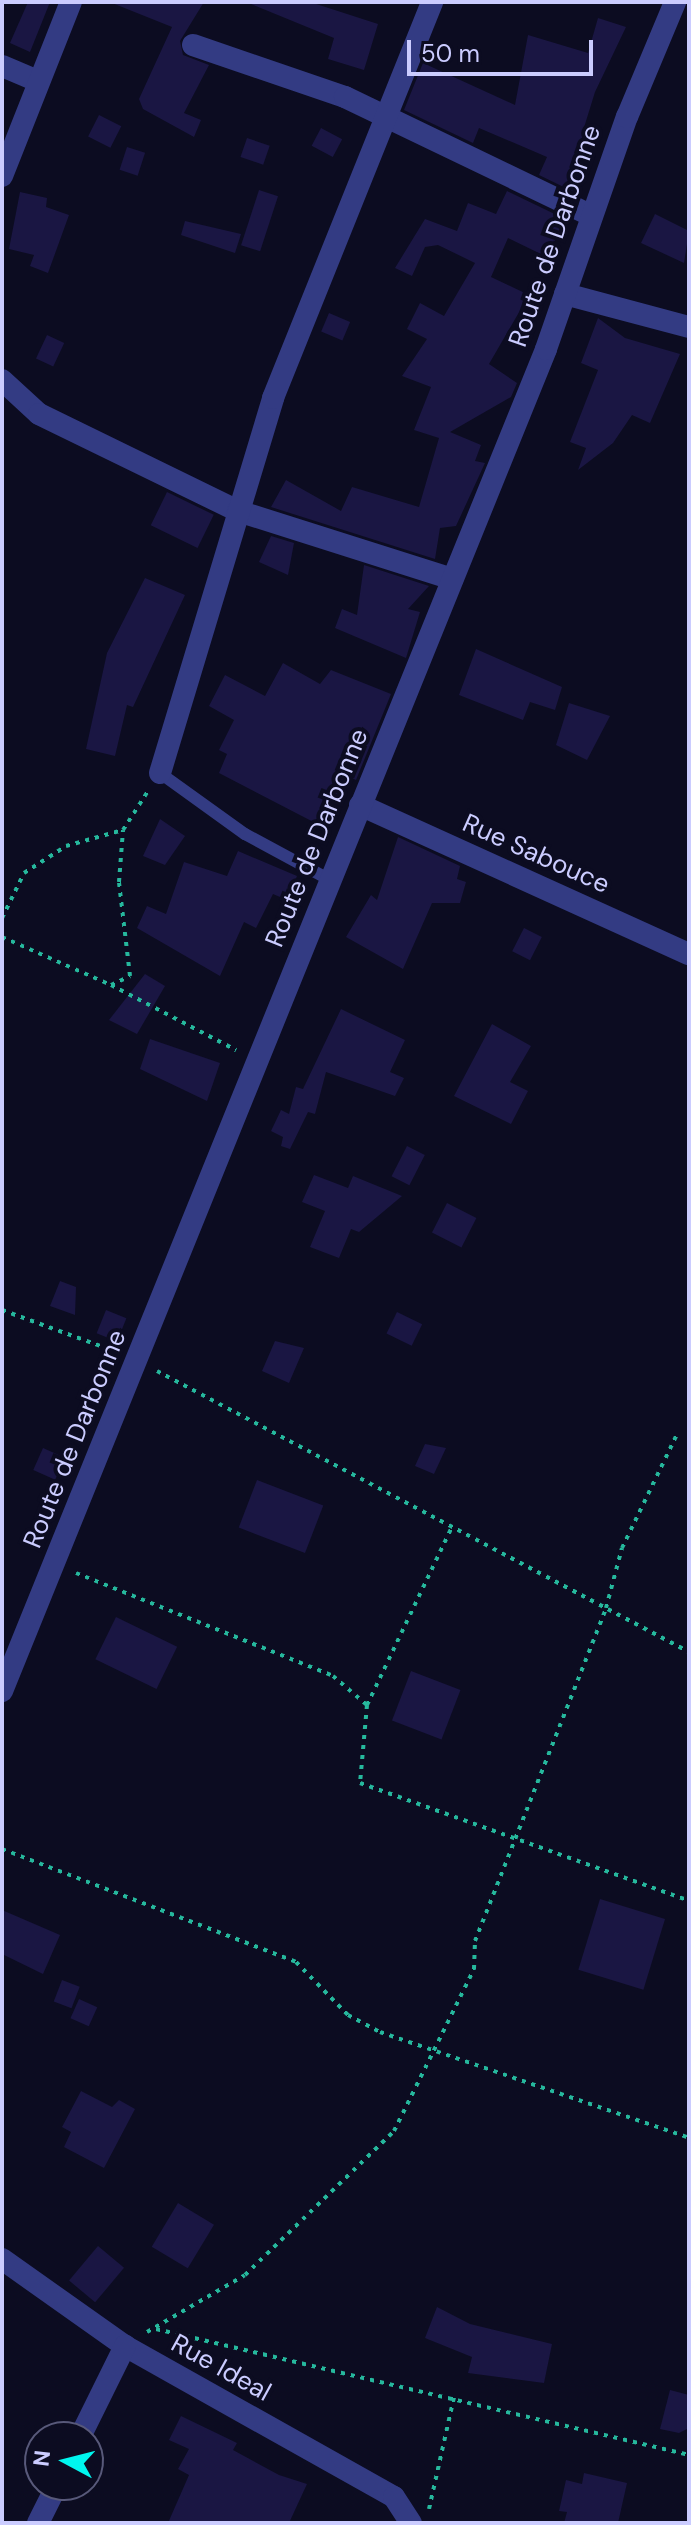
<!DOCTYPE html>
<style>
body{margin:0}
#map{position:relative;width:691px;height:2525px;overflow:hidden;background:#0c0c21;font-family:"DM Sans",sans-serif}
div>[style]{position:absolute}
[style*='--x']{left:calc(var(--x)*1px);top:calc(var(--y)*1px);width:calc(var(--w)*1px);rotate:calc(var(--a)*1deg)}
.building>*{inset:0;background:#1a1643;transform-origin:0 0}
.path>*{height:4px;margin-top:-2px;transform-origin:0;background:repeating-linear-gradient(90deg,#26b89d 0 4px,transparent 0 10px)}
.service>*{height:12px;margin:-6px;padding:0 6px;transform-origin:6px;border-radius:6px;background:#333b83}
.minor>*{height:22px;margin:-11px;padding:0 11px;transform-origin:11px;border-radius:11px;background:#333b83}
span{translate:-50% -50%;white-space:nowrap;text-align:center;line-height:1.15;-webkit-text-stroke:8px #0c0c21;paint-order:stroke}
.street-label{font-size:26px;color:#cbccff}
.frame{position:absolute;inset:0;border:4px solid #cbccff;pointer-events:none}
.north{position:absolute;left:24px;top:2421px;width:80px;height:80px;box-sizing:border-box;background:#0c0c21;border:2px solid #58597a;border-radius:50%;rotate:277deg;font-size:22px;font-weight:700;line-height:32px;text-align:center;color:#cbccff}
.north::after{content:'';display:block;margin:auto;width:28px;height:36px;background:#00f6ef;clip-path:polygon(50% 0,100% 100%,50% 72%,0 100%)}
.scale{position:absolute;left:407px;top:40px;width:186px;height:36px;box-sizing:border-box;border:4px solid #cbccff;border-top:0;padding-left:10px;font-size:24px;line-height:28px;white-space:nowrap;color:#cbccff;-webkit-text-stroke:6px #0c0c21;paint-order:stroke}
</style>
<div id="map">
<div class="building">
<i style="clip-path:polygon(28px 2px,50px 2px,30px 52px,10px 43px)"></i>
<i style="clip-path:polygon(204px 2px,180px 41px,183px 55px,209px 65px,184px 113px,201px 120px,194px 137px,143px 109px,139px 99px,172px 27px,112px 3px)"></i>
<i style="clip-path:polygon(246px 2px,310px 2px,378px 24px,364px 70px,328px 59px,334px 38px)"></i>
<i style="clip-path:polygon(598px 18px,626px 27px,595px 92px,582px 134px,595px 140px,574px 192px,539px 175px,547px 157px,479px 128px,473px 143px,404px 110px,423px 63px,515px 105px,528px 35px,588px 53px)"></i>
<i style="left:99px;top:115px;width:25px;height:24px;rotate:27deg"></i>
<i style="left:321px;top:128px;width:24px;height:20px;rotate:28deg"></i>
<i style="left:247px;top:138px;width:24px;height:20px;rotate:19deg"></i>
<i style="left:127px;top:147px;width:19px;height:24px;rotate:18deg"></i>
<i style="left:259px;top:190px;width:20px;height:58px;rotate:18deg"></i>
<i style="clip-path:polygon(507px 191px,565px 219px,547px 257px,508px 238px,491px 277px,529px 295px,489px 364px,517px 383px,511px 397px,450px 432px,481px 445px,475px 461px,485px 463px,456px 526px,440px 528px,435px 559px,271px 507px,286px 480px,341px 511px,352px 487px,419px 507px,439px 438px,414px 430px,431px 387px,402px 376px,427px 339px,407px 329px,420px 303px,444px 316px,475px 263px,438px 245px,425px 247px,412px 276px,395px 268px,425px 219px,457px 231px,468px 203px,496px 214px)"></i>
<i style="clip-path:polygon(20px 192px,47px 198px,46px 207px,69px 215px,48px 273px,30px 266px,34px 255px,9px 249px)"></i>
<i style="clip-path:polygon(655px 214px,689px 231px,684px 263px,641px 243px)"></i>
<i style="clip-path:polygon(185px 221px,241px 234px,235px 253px,181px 235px)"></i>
<i style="left:329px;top:313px;width:23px;height:20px;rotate:23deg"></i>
<i style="clip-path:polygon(598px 318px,625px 338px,680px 354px,650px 423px,632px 415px,613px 443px,578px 470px,586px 448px,570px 442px,598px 370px,581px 363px)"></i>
<i style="left:47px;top:335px;width:19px;height:26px;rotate:25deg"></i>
<i style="left:167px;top:492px;width:52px;height:37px;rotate:26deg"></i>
<i style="clip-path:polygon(271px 536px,294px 543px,288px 575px,259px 562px)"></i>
<i style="clip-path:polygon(364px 565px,429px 586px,408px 609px,420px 612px,406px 658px,335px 628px,342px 609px,357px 615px)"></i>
<i style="clip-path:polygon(145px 578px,185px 595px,133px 707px,127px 705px,115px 756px,86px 749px,107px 653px)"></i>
<i style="clip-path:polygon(476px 649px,562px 687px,555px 710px,530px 702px,523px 720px,459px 695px)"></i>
<i style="clip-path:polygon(283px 663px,320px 684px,331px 670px,391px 694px,356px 780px,348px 776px,325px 828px,219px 773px,227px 754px,219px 750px,234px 720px,209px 706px,225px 675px,265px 696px)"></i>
<i style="clip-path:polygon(569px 703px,610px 716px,587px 760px,556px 745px)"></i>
<i style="clip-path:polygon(160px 819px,185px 836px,165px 865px,143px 856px)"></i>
<i style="clip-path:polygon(398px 837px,460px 866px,457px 879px,466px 882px,460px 903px,432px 903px,403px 969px,346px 937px,371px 895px,377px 900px)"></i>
<i style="clip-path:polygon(238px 851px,297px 876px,287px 900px,273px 894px,256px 928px,244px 922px,220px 976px,137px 928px,147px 906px,166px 914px,184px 862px,227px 876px)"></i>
<i style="left:524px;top:928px;width:20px;height:26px;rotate:27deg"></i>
<i style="clip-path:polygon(145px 974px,165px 986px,137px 1034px,109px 1020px)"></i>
<i style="clip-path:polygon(341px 1009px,405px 1040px,390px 1072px,404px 1078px,395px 1096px,326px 1072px,315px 1114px,308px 1112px,290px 1149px,281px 1146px,283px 1137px,271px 1131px,281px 1110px,289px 1114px,296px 1087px,303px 1089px)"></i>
<i style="clip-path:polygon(492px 1024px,531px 1046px,510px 1082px,528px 1091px,511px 1124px,454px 1096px)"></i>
<i style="clip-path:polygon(150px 1039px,220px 1063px,207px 1101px,140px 1069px)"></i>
<i style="left:407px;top:1146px;width:20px;height:34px;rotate:27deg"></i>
<i style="clip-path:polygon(314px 1175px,348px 1188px,353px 1176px,402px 1196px,359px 1232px,351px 1229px,339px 1258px,310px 1247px,325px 1211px,302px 1202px)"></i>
<i style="left:447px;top:1203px;width:33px;height:33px;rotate:27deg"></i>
<i style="clip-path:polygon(60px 1281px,76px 1287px,75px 1315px,50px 1306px)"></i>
<i style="left:106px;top:1310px;width:22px;height:25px;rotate:22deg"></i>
<i style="left:397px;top:1312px;width:28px;height:24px;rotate:26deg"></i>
<i style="clip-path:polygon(275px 1341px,304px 1348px,289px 1383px,262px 1371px)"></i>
<i style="clip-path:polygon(425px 1444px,446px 1448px,434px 1474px,415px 1466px)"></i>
<i style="left:43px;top:1448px;width:24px;height:24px;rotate:24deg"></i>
<i style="left:257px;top:1480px;width:71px;height:51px;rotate:21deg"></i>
<i style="left:116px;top:1617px;width:68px;height:47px;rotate:26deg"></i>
<i style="left:411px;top:1671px;width:53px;height:53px;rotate:21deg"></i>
<i style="left:600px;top:1899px;width:68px;height:74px;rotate:17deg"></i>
<i style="clip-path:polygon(2px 1910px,60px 1935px,43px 1974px,2px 1954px)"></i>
<i style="left:62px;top:1980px;width:19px;height:23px;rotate:21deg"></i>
<i style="left:79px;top:1999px;width:20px;height:21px;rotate:24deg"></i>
<i style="clip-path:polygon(81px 2091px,112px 2107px,119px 2100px,135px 2109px,104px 2168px,64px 2147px,71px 2132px,62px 2127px)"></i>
<i style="left:178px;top:2203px;width:42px;height:51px;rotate:31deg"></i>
<i style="left:98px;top:2246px;width:34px;height:45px;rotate:40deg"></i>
<i style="clip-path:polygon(437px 2307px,470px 2324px,552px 2344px,544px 2383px,468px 2373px,472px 2357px,425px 2338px)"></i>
<i style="clip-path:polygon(670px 2390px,689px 2395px,689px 2428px,679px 2433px,660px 2429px)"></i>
<i style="clip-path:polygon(181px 2416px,237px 2443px,233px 2450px,279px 2475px,307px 2484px,289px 2523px,168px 2523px,189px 2475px,178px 2469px,189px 2449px,169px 2440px)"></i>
<i style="clip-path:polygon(584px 2473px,627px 2483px,618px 2523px,564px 2523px,567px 2512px,559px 2511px,566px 2480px,582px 2484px)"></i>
</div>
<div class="path">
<i style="--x:2;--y:918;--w:50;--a:-63.9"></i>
<i style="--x:24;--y:873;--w:50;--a:-32.7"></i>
<i style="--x:66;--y:846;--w:59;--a:-15.7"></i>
<i style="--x:2;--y:937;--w:119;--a:23.8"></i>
<i style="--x:111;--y:985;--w:21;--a:-25"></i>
<i style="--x:130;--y:976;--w:95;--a:-96.7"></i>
<i style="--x:119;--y:882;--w:52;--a:-85.6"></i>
<i style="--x:123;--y:830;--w:46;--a:-57.3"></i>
<i style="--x:111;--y:985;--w:141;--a:27.5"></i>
<i style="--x:2;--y:1310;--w:122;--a:20.1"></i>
<i style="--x:157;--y:1371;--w:602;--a:27.84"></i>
<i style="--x:76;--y:1573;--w:277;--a:21.8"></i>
<i style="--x:333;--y:1676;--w:45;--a:40.5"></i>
<i style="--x:367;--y:1705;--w:78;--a:95.1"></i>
<i style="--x:360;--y:1783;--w:350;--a:19.7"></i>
<i style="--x:367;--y:1705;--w:199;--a:-64.5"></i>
<i style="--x:2;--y:1849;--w:315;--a:21"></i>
<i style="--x:296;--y:1962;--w:74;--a:45.5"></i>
<i style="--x:348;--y:2015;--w:36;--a:28"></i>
<i style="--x:380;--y:2032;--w:327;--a:18.9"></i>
<i style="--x:156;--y:2329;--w:548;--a:13.3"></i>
<i style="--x:147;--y:2332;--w:113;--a:-30.2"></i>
<i style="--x:245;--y:2275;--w:207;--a:-44"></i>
<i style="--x:394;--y:2131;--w:181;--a:-63.7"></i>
<i style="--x:474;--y:1969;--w:28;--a:-88"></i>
<i style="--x:475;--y:1941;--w:358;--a:-68.5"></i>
<i style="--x:606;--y:1608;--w:62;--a:-75.1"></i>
<i style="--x:622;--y:1548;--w:129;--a:-64.2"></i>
<i style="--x:429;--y:2509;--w:115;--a:-77.4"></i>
</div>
<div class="service">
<i style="--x:160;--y:773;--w:105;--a:35.7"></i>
<i style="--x:245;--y:834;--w:97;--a:28.4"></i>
</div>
<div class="minor">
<i style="--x:193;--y:45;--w:161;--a:18.9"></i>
<i style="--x:345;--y:97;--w:274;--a:25.7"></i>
<i style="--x:2;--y:66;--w:39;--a:23"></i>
<i style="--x:2;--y:176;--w:187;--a:-68.4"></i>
<i style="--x:565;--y:294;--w:128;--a:14.9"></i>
<i style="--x:2;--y:380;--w:50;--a:42.6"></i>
<i style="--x:39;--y:414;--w:221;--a:26"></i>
<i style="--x:238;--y:511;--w:225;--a:17.6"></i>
<i style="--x:160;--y:773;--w:392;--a:-73.2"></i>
<i style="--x:273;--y:398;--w:427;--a:-68.1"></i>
<i style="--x:360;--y:805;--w:361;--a:24.4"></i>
<i style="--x:2;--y:1691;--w:1448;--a:-67.93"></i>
<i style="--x:546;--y:349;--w:246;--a:-70.8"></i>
<i style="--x:627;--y:117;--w:125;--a:-67.3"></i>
<i style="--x:2;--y:2259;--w:151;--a:35.3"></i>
<i style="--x:125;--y:2346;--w:308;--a:29.3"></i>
<i style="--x:394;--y:2497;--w:31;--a:57"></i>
<i style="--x:80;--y:2437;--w:102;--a:-63.7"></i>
<i style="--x:38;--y:2523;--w:42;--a:-63.4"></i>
</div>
<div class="street-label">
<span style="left:555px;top:236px;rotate:-71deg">Route de Darbonne</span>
<span style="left:317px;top:838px;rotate:-68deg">Route de Darbonne</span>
<span style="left:536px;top:854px;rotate:24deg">Rue Sabouce</span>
<span style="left:75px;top:1439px;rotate:-68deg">Route de Darbonne</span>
<span style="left:221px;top:2368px;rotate:29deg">Rue Ideal</span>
</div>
<div class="frame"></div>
<div class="north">N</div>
<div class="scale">50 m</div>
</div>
